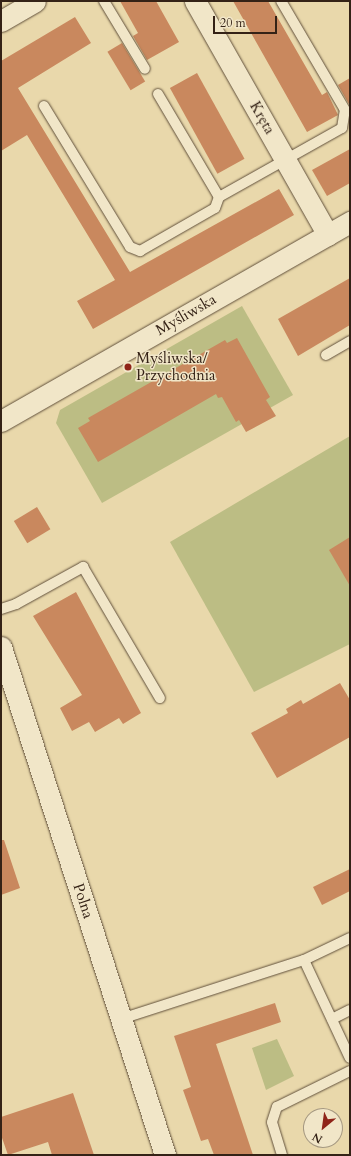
<!DOCTYPE html>
<meta charset="utf-8">
<style>
body{margin:0}
#map{position:relative;width:351px;height:1156px;overflow:hidden;background:#e9d8ab;font-family:Cardo,serif}
div>[style]{position:absolute}
[style*='--x']{left:calc(var(--x)*1px);top:calc(var(--y)*1px);width:calc(var(--w)*1px);rotate:calc(var(--a)*1deg)}
.green>*{inset:0;background:#bcbd84}
.building>*{inset:0;background:#c9885e;transform-origin:0 0}
.roads{filter:drop-shadow(0 0 1px #61503b) drop-shadow(0 0 1px #61503b)}
.lane>*{height:10px;margin:-5px;padding:0 5px;transform-origin:5px;border-radius:5px;background:#f1e6c8}
.street>*{height:21px;margin:-10.5px;padding:0 10.5px;transform-origin:10.5px;border-radius:10.5px;background:#f1e6c8}
.dots>*{width:11px;height:11px;translate:-50% -50%;box-sizing:border-box;border:2px solid #f1e6c8;border-radius:50%}
span{translate:-50% -50%;white-space:nowrap;text-align:center;line-height:1.15;-webkit-text-stroke:3px #f1e6c8;paint-order:stroke}
.street-label{font-size:15px;color:#342216}
.poi-label{font-size:15px;color:#342216}
.left{translate:0 -50%;text-align:left}
.frame{position:absolute;inset:0;border:2px solid #342216;pointer-events:none}
.north{position:absolute;left:303px;top:1108px;width:40px;height:40px;box-sizing:border-box;background:#f1e6c8;border:1px solid #a59881;border-radius:50%;rotate:209deg;font-size:11px;font-weight:700;line-height:16px;text-align:center;color:#342216}
.north::after{content:'';display:block;margin:auto;width:14px;height:18px;background:#8f2418;clip-path:polygon(50% 0,100% 100%,50% 72%,0 100%)}
.scale{position:absolute;left:213px;top:16px;width:64px;height:18px;box-sizing:border-box;border:2px solid #342216;border-top:0;padding-left:5px;font-size:12px;line-height:14px;white-space:nowrap;color:#342216;-webkit-text-stroke:3px #f1e6c8;paint-order:stroke}
</style>
<div id="map">
<div class="green">
<i style="clip-path:polygon(242px 306px,293px 395px,102px 503px,56px 423px,60px 410px)"></i>
<i style="clip-path:polygon(350px 436px,350px 644px,254px 692px,170px 542px)"></i>
<i style="clip-path:polygon(277px 1039px,294px 1076px,266px 1090px,252px 1048px)"></i>
</div>
<div class="building">
<i style="clip-path:polygon(120px 1px,156px 1px,179px 42px,147px 60px,133px 36px,138px 33px)"></i>
<i style="clip-path:polygon(233px 1px,268px 1px,322px 95px,327px 92px,338px 115px,307px 132px)"></i>
<i style="clip-path:polygon(75px 17px,91px 43px,18px 88px,130px 272px,279px 189px,294px 215px,93px 329px,77px 301px,115px 280px,27px 135px,1px 151px,1px 61px)"></i>
<i style="left:122px;top:43px;width:45px;height:17px;rotate:59deg"></i>
<i style="left:197px;top:73px;width:98px;height:31px;rotate:61deg"></i>
<i style="clip-path:polygon(350px 78px,350px 106px,338px 85px)"></i>
<i style="clip-path:polygon(350px 149px,350px 183px,327px 196px,312px 170px)"></i>
<i style="clip-path:polygon(350px 278px,350px 325px,298px 356px,278px 319px)"></i>
<i style="clip-path:polygon(237px 338px,270px 397px,266px 400px,276px 416px,246px 432px,239px 420px,236px 422px,222px 397px,218px 398px,216px 394px,98px 462px,78px 428px,90px 421px,88px 418px,225px 340px,227px 343px)"></i>
<i style="left:37px;top:507px;width:26px;height:27px;rotate:59deg"></i>
<i style="clip-path:polygon(350px 537px,350px 586px,329px 550px)"></i>
<i style="clip-path:polygon(76px 592px,141px 713px,123px 724px,119px 718px,95px 732px,89px 722px,72px 731px,60px 708px,82px 695px,33px 616px)"></i>
<i style="clip-path:polygon(340px 683px,350px 700px,350px 737px,277px 778px,251px 733px,288px 713px,286px 709px,301px 700px,303px 704px)"></i>
<i style="clip-path:polygon(1px 840px,4px 840px,20px 888px,1px 895px)"></i>
<i style="clip-path:polygon(350px 869px,350px 891px,322px 905px,313px 887px)"></i>
<i style="clip-path:polygon(275px 1003px,281px 1022px,216px 1044px,253px 1155px,214px 1155px,208px 1139px,201px 1141px,183px 1090px,191px 1087px,174px 1036px)"></i>
<i style="clip-path:polygon(73px 1093px,94px 1155px,52px 1155px,48px 1142px,8px 1155px,1px 1135px,1px 1117px)"></i>
</div>
<div class="roads">
<div class="lane">
<i style="--x:104;--y:1;--w:79;--a:58.9"></i>
<i style="--x:158;--y:94;--w:120;--a:59.4"></i>
<i style="--x:44;--y:106;--w:165;--a:58.6"></i>
<i style="--x:130;--y:247;--w:11;--a:22"></i>
<i style="--x:140;--y:251;--w:86;--a:-29.8"></i>
<i style="--x:215;--y:208;--w:12;--a:-70"></i>
<i style="--x:219;--y:197;--w:141;--a:-29.3"></i>
<i style="--x:342;--y:128;--w:18;--a:-81"></i>
<i style="--x:345;--y:110;--w:126;--a:-120.4"></i>
<i style="--x:326;--y:355;--w:28;--a:-30"></i>
<i style="--x:1;--y:609;--w:16;--a:-18"></i>
<i style="--x:16;--y:604;--w:77;--a:-28.9"></i>
<i style="--x:83;--y:567;--w:152;--a:59.6"></i>
<i style="--x:304;--y:960;--w:108;--a:64.9"></i>
<i style="--x:121;--y:1019;--w:192;--a:-17.9"></i>
<i style="--x:304;--y:960;--w:51;--a:-25.6"></i>
<i style="--x:332;--y:1019;--w:20;--a:-27"></i>
<i style="--x:282;--y:1155;--w:34;--a:-107"></i>
<i style="--x:272;--y:1122;--w:16;--a:-72"></i>
<i style="--x:277;--y:1107;--w:81;--a:-26.3"></i>
</div>
<div class="street">
<i style="--x:195;--y:1;--w:269;--a:60.4"></i>
<i style="--x:1;--y:21;--w:39;--a:-30"></i>
<i style="--x:1;--y:421;--w:402;--a:-29.7"></i>
<i style="--x:1;--y:647;--w:534;--a:72.11"></i>
</div>
</div>
<div class="dots">
<i style="left:128px;top:367px;background:#8f2418"></i>
</div>
<div class="street-label">
<span style="left:262px;top:118px;rotate:60deg">Kręta</span>
<span style="left:186px;top:315px;rotate:-30deg">Myśliwska</span>
<span style="left:83px;top:901px;rotate:72deg">Polna</span>
</div>
<div class="poi-label">
<span class="left" style="left:136px;top:367px">Myśliwska/<br>Przychodnia</span>
</div>
<div class="frame"></div>
<div class="north">N</div>
<div class="scale">20 m</div>
</div>
